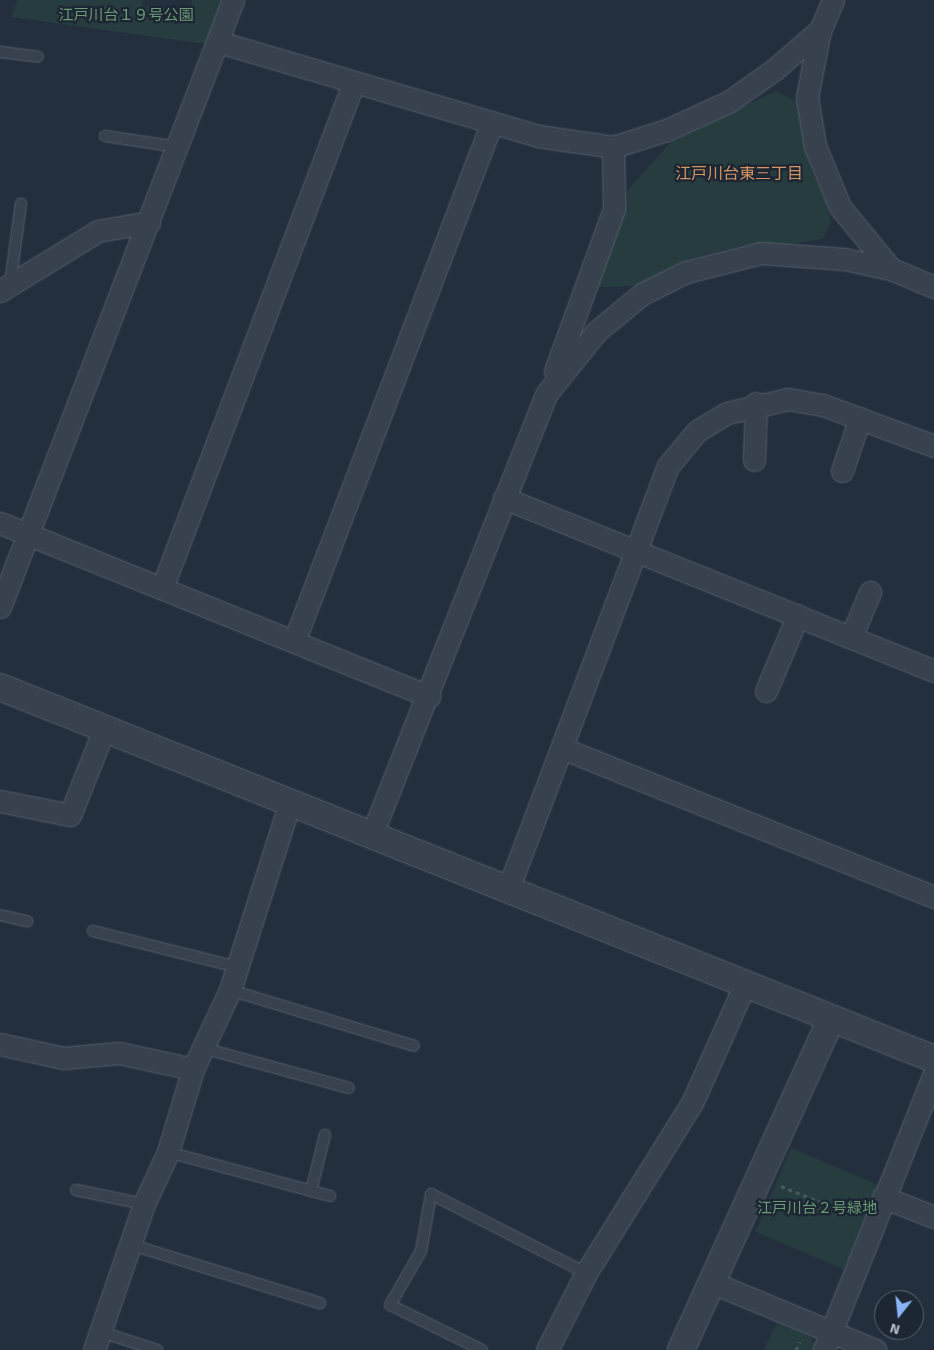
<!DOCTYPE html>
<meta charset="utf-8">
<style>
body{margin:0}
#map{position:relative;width:934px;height:1350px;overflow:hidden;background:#242f3e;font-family:Signika,"Noto Sans JP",sans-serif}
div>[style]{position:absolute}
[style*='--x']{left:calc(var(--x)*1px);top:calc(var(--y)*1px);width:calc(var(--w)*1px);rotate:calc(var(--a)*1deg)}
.green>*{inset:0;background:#263c3f;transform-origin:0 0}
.path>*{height:3px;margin-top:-1.5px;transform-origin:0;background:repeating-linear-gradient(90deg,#44595c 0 4px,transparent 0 8px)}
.roads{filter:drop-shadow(0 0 1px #565f6c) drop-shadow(0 0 1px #565f6c)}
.service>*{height:10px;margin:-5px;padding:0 5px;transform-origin:5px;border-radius:5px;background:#38414e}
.minor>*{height:21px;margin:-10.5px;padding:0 10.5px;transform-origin:10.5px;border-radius:10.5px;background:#38414e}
.tertiary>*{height:26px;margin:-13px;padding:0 13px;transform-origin:13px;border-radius:13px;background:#38414e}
span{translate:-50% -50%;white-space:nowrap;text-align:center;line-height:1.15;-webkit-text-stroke:4.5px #1d2633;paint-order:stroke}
.park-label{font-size:15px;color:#6b9a76}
.neighbourhood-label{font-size:16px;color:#d59563}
.north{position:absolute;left:874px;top:1290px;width:50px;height:50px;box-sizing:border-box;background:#1d2633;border:1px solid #59626f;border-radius:50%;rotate:196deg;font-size:14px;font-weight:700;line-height:20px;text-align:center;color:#b4bcc9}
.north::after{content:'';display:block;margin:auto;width:18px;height:22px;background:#8ab4f8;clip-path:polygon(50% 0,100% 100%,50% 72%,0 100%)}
</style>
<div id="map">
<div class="green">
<i style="clip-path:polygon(18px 0,143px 0,142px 6px,193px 13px,191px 0,223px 0,206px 44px,11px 17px)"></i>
<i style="clip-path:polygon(776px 91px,797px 102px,811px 170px,827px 203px,831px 224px,822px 239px,779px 246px,743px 245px,688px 259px,637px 286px,596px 287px,624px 194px,671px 142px)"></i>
<i style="left:791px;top:1148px;width:96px;height:91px;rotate:23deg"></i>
<i style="clip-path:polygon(777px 1322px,811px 1337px,817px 1350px,764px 1350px)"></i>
</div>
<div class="path">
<i style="--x:781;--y:1186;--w:79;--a:22.3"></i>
<i style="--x:796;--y:1350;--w:9;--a:-63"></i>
</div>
<div class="roads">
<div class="service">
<i style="--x:0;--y:52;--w:38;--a:7"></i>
<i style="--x:105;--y:136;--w:74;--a:8.6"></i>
<i style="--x:10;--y:285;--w:82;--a:-82.3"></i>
<i style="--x:0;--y:915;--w:28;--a:13"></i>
<i style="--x:93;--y:931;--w:148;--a:14"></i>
<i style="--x:230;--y:990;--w:192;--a:16.9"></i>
<i style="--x:203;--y:1048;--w:151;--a:15.3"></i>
<i style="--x:168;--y:1152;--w:168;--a:15.2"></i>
<i style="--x:76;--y:1190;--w:69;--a:11.6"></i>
<i style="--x:311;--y:1191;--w:58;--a:-76"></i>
<i style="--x:129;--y:1244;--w:200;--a:17.2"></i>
<i style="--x:101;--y:1332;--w:59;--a:17.8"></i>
<i style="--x:482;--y:1350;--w:102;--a:-153.9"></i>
<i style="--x:390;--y:1305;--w:62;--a:-60.1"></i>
<i style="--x:421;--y:1251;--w:58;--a:-80"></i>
<i style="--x:431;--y:1194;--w:174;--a:27"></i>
</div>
<div class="minor">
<i style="--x:833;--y:0;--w:33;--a:113"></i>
<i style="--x:820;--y:30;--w:68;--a:101"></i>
<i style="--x:807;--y:97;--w:50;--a:80.7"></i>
<i style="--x:815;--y:146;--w:66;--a:67.7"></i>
<i style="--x:840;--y:207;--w:80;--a:50.6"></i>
<i style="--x:219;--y:42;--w:333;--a:16.4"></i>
<i style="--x:538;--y:136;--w:76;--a:8.3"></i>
<i style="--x:613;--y:147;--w:57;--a:-17.5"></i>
<i style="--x:667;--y:130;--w:69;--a:-24.7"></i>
<i style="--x:730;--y:101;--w:55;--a:-35.4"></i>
<i style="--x:775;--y:69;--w:60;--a:-40.9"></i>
<i style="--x:0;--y:291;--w:115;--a:-31.5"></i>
<i style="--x:98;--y:231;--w:52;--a:-10"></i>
<i style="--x:555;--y:371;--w:172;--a:-70"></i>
<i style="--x:614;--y:209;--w:62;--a:-90.9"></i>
<i style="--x:754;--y:460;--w:57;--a:-88"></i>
<i style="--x:842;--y:471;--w:56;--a:-71.2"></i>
<i style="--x:504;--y:498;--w:463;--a:21.9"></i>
<i style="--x:0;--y:523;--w:463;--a:22"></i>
<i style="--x:162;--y:588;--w:539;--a:-69.24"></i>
<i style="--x:0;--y:607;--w:650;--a:-69"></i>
<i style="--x:851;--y:637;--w:49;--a:-67.1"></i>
<i style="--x:295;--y:639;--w:553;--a:-69.14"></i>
<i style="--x:766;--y:691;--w:82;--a:-67.2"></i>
<i style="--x:564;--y:749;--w:399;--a:21.8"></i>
<i style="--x:0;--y:801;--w:71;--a:11.3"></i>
<i style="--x:70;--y:815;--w:95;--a:-68.3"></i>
<i style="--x:372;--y:834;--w:474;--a:-68.4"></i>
<i style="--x:547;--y:393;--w:80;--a:-51.1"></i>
<i style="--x:597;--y:331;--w:58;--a:-39.4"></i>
<i style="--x:642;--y:294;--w:49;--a:-26.6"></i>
<i style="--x:686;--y:272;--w:77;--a:-14.2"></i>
<i style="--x:761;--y:253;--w:83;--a:4.1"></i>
<i style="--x:844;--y:259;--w:48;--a:12"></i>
<i style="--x:891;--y:269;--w:47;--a:22.7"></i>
<i style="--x:508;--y:889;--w:452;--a:-69.3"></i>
<i style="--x:668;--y:466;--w:45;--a:-50.4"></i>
<i style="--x:697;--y:431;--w:35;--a:-31"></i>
<i style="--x:727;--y:413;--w:63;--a:-12.9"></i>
<i style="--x:788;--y:399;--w:36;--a:10"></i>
<i style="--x:823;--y:405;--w:118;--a:20.3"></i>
<i style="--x:0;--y:1044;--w:65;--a:12.5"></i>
<i style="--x:63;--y:1058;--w:56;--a:-5.1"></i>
<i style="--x:119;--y:1053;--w:76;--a:12.2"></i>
<i style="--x:883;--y:1197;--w:55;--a:21.4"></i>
<i style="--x:711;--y:1282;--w:178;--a:22.5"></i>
<i style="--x:94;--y:1350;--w:154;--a:-71.1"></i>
<i style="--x:144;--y:1204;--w:57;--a:-65.2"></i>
<i style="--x:168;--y:1152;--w:87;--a:-73.2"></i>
<i style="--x:193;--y:1069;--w:87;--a:-64.9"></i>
<i style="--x:230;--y:990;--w:197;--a:-72.3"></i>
<i style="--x:547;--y:1350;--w:86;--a:-63.1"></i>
<i style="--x:586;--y:1273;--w:200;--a:-58.1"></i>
<i style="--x:692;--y:1103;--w:130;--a:-66"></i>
<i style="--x:824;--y:1350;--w:297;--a:-68.3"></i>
</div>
<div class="tertiary">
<i style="--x:0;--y:687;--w:1005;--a:21.72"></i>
<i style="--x:681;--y:1350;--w:363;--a:-65.6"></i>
</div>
</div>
<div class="park-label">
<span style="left:126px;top:16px">江戸川台１９号公園</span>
<span style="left:817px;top:1209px">江戸川台２号緑地</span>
</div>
<div class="neighbourhood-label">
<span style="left:739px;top:174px">江戸川台東三丁目</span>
</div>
<div class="north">N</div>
</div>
